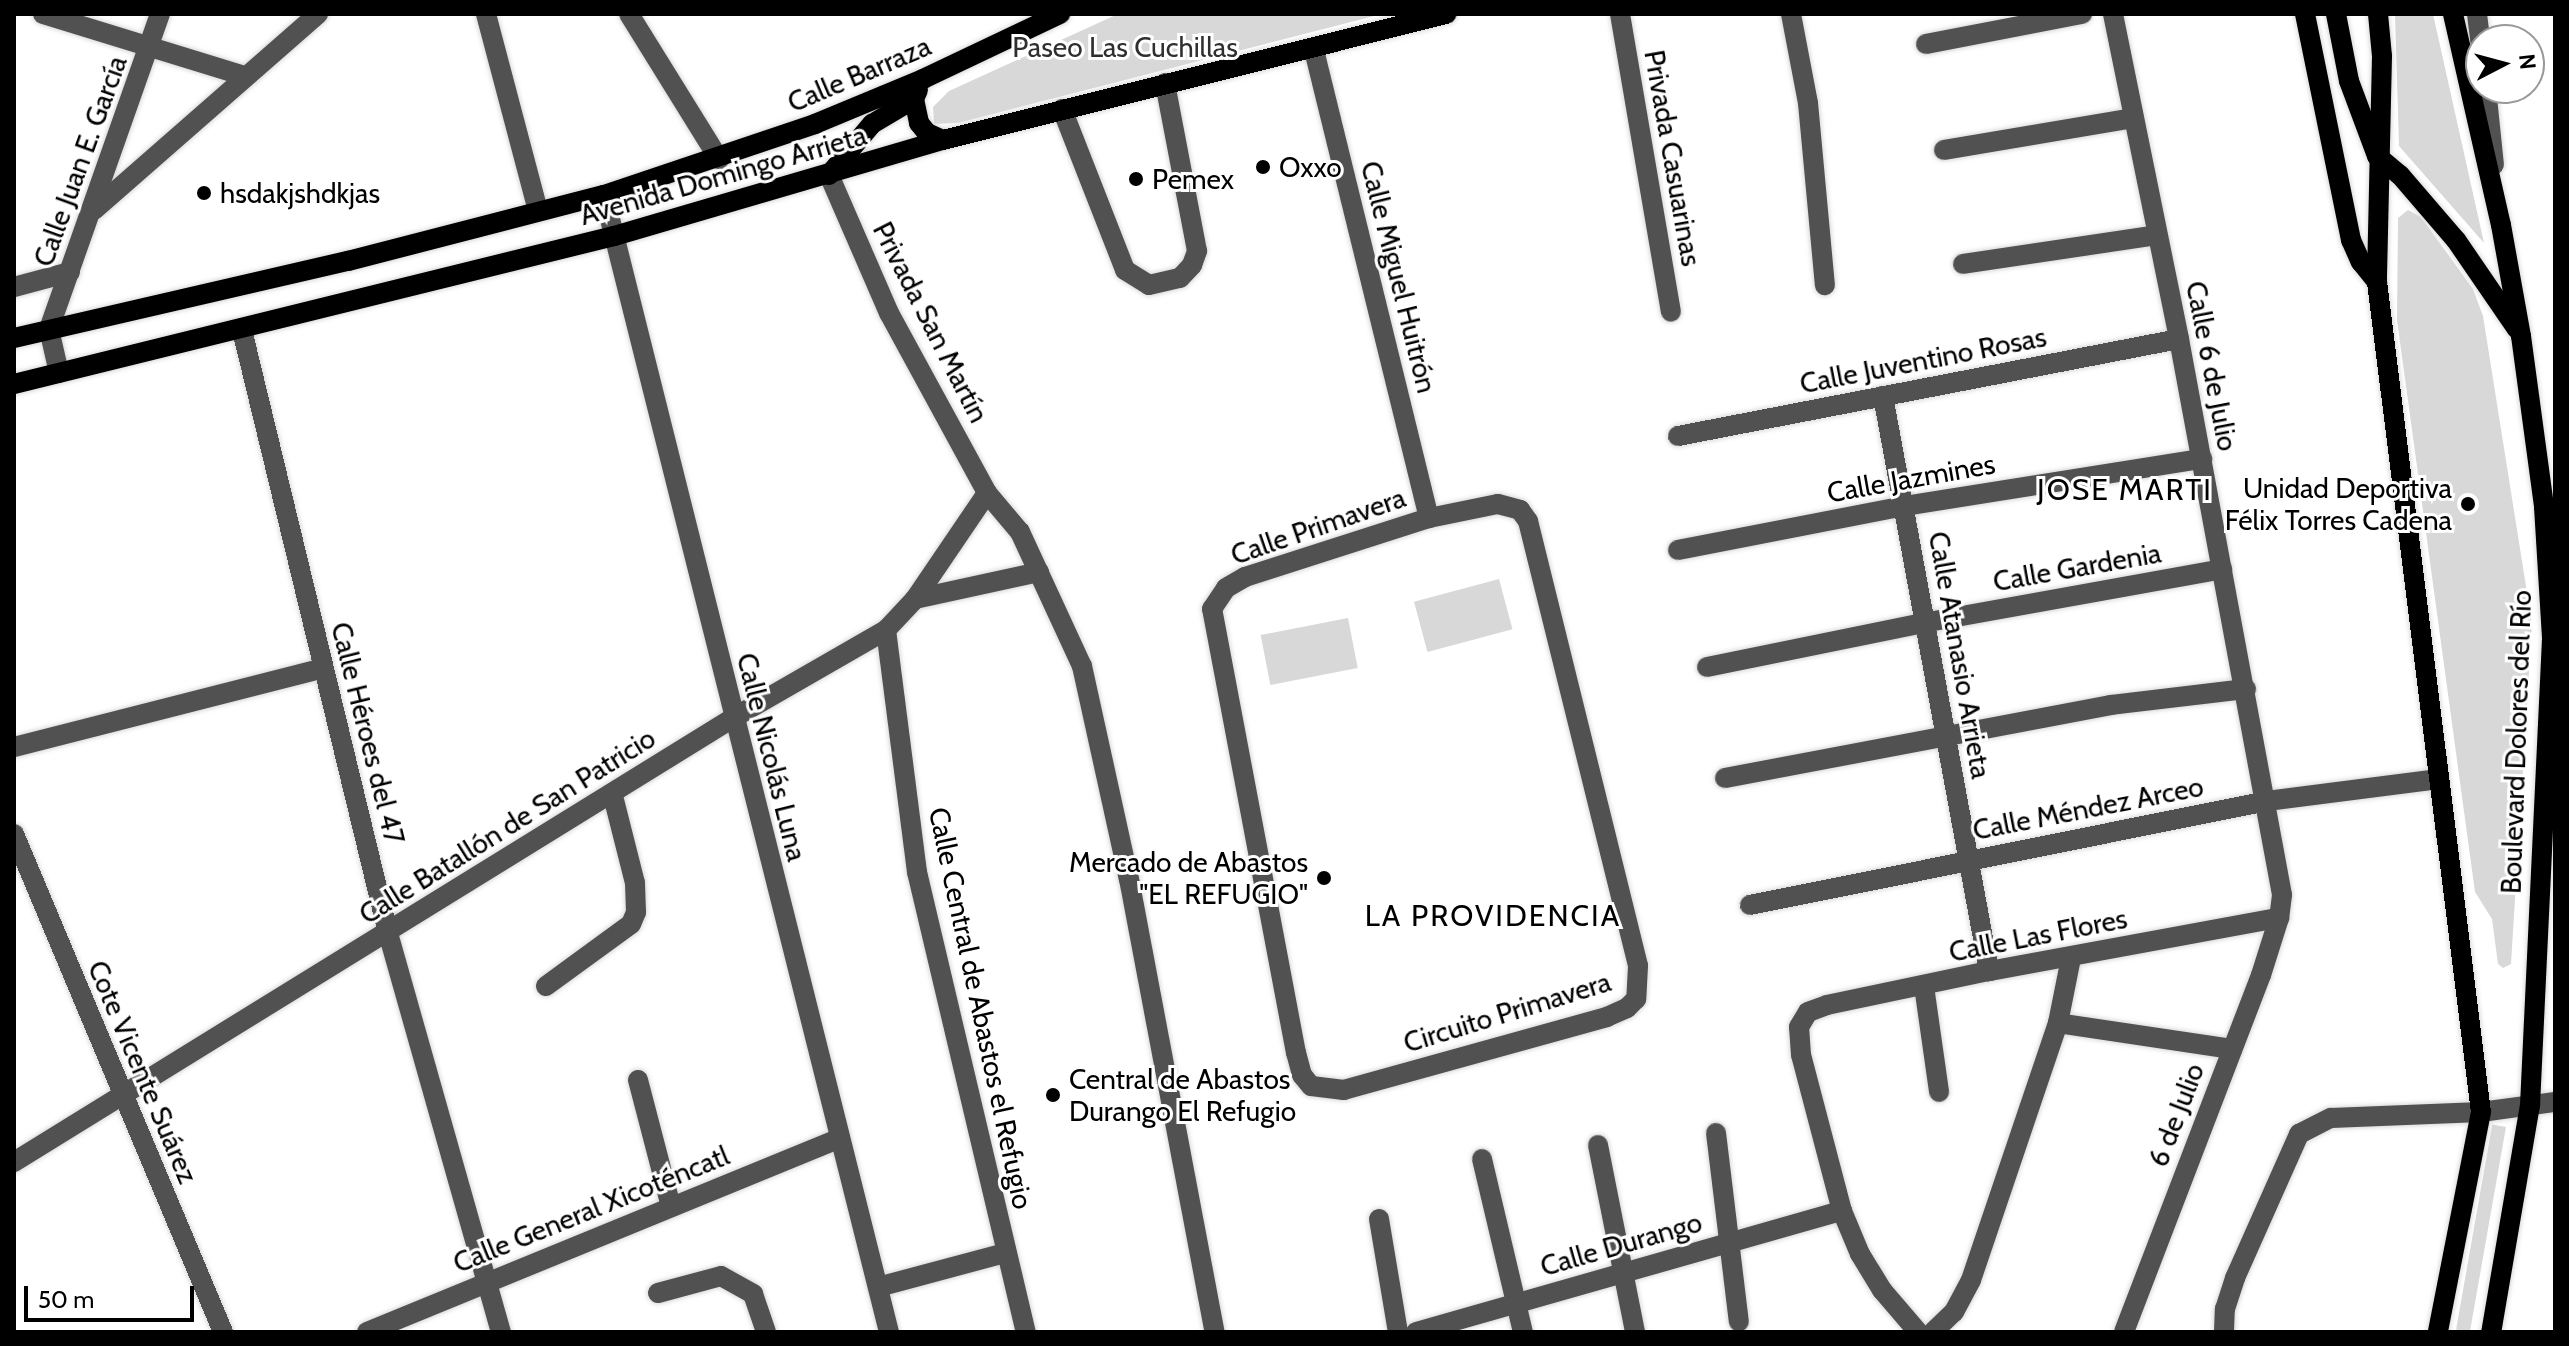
<!DOCTYPE html>
<meta charset="utf-8">
<style>
body{margin:0}
#map{position:relative;width:2569px;height:1346px;overflow:hidden;background:#fff;font-family:Cabin,sans-serif}
div>[style]{position:absolute}
[style*='--x']{left:calc(var(--x)*1px);top:calc(var(--y)*1px);width:calc(var(--w)*1px);rotate:calc(var(--a)*1deg)}
.green>*{inset:0;background:#d8d8d8;transform-origin:0 0}
.roads{filter:drop-shadow(0 0 2px #dbdbdb) drop-shadow(0 0 2px #dbdbdb)}
.minor>*{height:20px;margin:-10px;padding:0 10px;transform-origin:10px;border-radius:10px;background:#515151}
.major>*{height:20px;margin:-10px;padding:0 10px;transform-origin:10px;border-radius:10px;background:#000}
.dots>*{width:22px;height:22px;translate:-50% -50%;box-sizing:border-box;border:4px solid #fff;border-radius:50%}
span{translate:-50% -50%;white-space:nowrap;text-align:center;line-height:1.15;-webkit-text-stroke:6px #fff;paint-order:stroke}
.park-label{font-size:28px;color:#2f2f2f}
.street-label{font-size:28px;color:#000}
.poi-label{font-size:28px;color:#000}
.left{translate:0 -50%;text-align:left}
.right{translate:-100% -50%;text-align:right}
.neighbourhood-label{font-size:30px;color:#000;letter-spacing:2px}
.frame{position:absolute;inset:0;border:16px solid #000;pointer-events:none}
.north{position:absolute;left:2465px;top:24px;width:80px;height:80px;box-sizing:border-box;background:#fff;border:2px solid #999;border-radius:50%;rotate:84deg;font-size:22px;font-weight:700;line-height:32px;text-align:center;color:#000}
.north::after{content:'';display:block;margin:auto;width:28px;height:36px;background:#000;clip-path:polygon(50% 0,100% 100%,50% 72%,0 100%)}
.scale{position:absolute;left:24px;top:1286px;width:170px;height:36px;box-sizing:border-box;border:4px solid #000;border-top:0;padding-left:10px;font-size:24px;line-height:28px;white-space:nowrap;color:#000;-webkit-text-stroke:6px #fff;paint-order:stroke}
</style>
<div id="map">
<div class="green">
<i style="clip-path:polygon(1118px 14px,1382px 14px,958px 123px,934px 124px,933px 107px,949px 91px)"></i>
<i style="clip-path:polygon(2395px 14px,2433px 14px,2484px 243px,2399px 146px)"></i>
<i style="clip-path:polygon(2408px 210px,2421px 217px,2473px 289px,2483px 316px,2532px 624px,2511px 964px,2503px 968px,2498px 964px,2492px 919px,2475px 892px,2397px 320px,2398px 218px)"></i>
<i style="left:1499px;top:579px;width:52px;height:88px;rotate:75deg"></i>
<i style="left:1348px;top:618px;width:51px;height:89px;rotate:79deg"></i>
<i style="left:2506px;top:1127px;width:208px;height:14px;rotate:100deg"></i>
</div>
<div class="roads">
<div class="minor">
<i style="--x:43;--y:14;--w:211;--a:17.1"></i>
<i style="--x:486;--y:14;--w:204;--a:75.2"></i>
<i style="--x:629;--y:14;--w:171;--a:58.2"></i>
<i style="--x:1620;--y:14;--w:302;--a:80.3"></i>
<i style="--x:1791;--y:14;--w:91;--a:79.2"></i>
<i style="--x:1808;--y:103;--w:183;--a:84.7"></i>
<i style="--x:2113;--y:14;--w:332;--a:78.5"></i>
<i style="--x:2179;--y:339;--w:565;--a:79.5"></i>
<i style="--x:2282;--y:895;--w:23;--a:97"></i>
<i style="--x:2279;--y:918;--w:60;--a:107.5"></i>
<i style="--x:2261;--y:975;--w:382;--a:111"></i>
<i style="--x:2477;--y:14;--w:33;--a:83"></i>
<i style="--x:1926;--y:44;--w:159;--a:-10.9"></i>
<i style="--x:1314;--y:50;--w:482;--a:76.2"></i>
<i style="--x:2486;--y:88;--w:77;--a:84.1"></i>
<i style="--x:1062;--y:109;--w:173;--a:68.6"></i>
<i style="--x:1125;--y:270;--w:28;--a:32"></i>
<i style="--x:1149;--y:285;--w:32;--a:-13"></i>
<i style="--x:1180;--y:278;--w:18;--a:-47"></i>
<i style="--x:1192;--y:265;--w:15;--a:-70"></i>
<i style="--x:1197;--y:251;--w:171;--a:-100.8"></i>
<i style="--x:1944;--y:150;--w:192;--a:-9.6"></i>
<i style="--x:829;--y:175;--w:150;--a:66.5"></i>
<i style="--x:889;--y:313;--w:205;--a:61.4"></i>
<i style="--x:987;--y:493;--w:51;--a:49.8"></i>
<i style="--x:1020;--y:532;--w:148;--a:65.2"></i>
<i style="--x:1082;--y:666;--w:218;--a:77.6"></i>
<i style="--x:1129;--y:879;--w:461;--a:79.3"></i>
<i style="--x:604;--y:195;--w:1172;--a:75.93"></i>
<i style="--x:94;--y:210;--w:298;--a:-41.2"></i>
<i style="--x:1963;--y:264;--w:196;--a:-8.5"></i>
<i style="--x:14;--y:287;--w:58;--a:-15"></i>
<i style="--x:242;--y:330;--w:620;--a:76.39"></i>
<i style="--x:388;--y:933;--w:415;--a:74.2"></i>
<i style="--x:59;--y:373;--w:45;--a:-102.8"></i>
<i style="--x:49;--y:329;--w:334;--a:-70.6"></i>
<i style="--x:1883;--y:396;--w:585;--a:79.55"></i>
<i style="--x:1678;--y:436;--w:510;--a:-10.96"></i>
<i style="--x:1498;--y:504;--w:23;--a:15"></i>
<i style="--x:1520;--y:510;--w:14;--a:54"></i>
<i style="--x:1528;--y:521;--w:458;--a:76.1"></i>
<i style="--x:1638;--y:966;--w:33;--a:93"></i>
<i style="--x:1636;--y:999;--w:13;--a:135"></i>
<i style="--x:1627;--y:1008;--w:22;--a:156"></i>
<i style="--x:1607;--y:1017;--w:273;--a:164.5"></i>
<i style="--x:1344;--y:1090;--w:33;--a:-173"></i>
<i style="--x:1311;--y:1086;--w:14;--a:-129"></i>
<i style="--x:1302;--y:1075;--w:23;--a:-105"></i>
<i style="--x:1296;--y:1053;--w:452;--a:-100.7"></i>
<i style="--x:1212;--y:609;--w:25;--a:-56"></i>
<i style="--x:1226;--y:588;--w:22;--a:-30"></i>
<i style="--x:1245;--y:577;--w:193;--a:-17.8"></i>
<i style="--x:1429;--y:518;--w:70;--a:-11.5"></i>
<i style="--x:1678;--y:550;--w:230;--a:-11"></i>
<i style="--x:1904;--y:506;--w:302;--a:-9"></i>
<i style="--x:915;--y:599;--w:127;--a:-12.3"></i>
<i style="--x:886;--y:630;--w:244;--a:82.7"></i>
<i style="--x:917;--y:872;--w:473;--a:76.7"></i>
<i style="--x:1707;--y:667;--w:220;--a:-11.5"></i>
<i style="--x:1923;--y:623;--w:304;--a:-10.2"></i>
<i style="--x:14;--y:747;--w:319;--a:-14.3"></i>
<i style="--x:1725;--y:778;--w:393;--a:-10.7"></i>
<i style="--x:2111;--y:705;--w:136;--a:-6.8"></i>
<i style="--x:14;--y:834;--w:540;--a:67.23"></i>
<i style="--x:1750;--y:905;--w:527;--a:-11.37"></i>
<i style="--x:2267;--y:801;--w:173;--a:-7.3"></i>
<i style="--x:546;--y:986;--w:105;--a:-36.1"></i>
<i style="--x:631;--y:924;--w:13;--a:-67"></i>
<i style="--x:636;--y:912;--w:29;--a:-92"></i>
<i style="--x:635;--y:883;--w:90;--a:-104.2"></i>
<i style="--x:1924;--y:986;--w:107;--a:81.9"></i>
<i style="--x:2058;--y:1023;--w:176;--a:8.5"></i>
<i style="--x:638;--y:1080;--w:131;--a:75.4"></i>
<i style="--x:1716;--y:1133;--w:190;--a:83.1"></i>
<i style="--x:1598;--y:1145;--w:191;--a:78.8"></i>
<i style="--x:1482;--y:1159;--w:178;--a:76.7"></i>
<i style="--x:14;--y:1162;--w:845;--a:-31.7"></i>
<i style="--x:733;--y:718;--w:177;--a:-29.9"></i>
<i style="--x:886;--y:630;--w:42;--a:-46.9"></i>
<i style="--x:915;--y:599;--w:128;--a:-55.8"></i>
<i style="--x:1379;--y:1219;--w:115;--a:80.5"></i>
<i style="--x:878;--y:1287;--w:131;--a:-15"></i>
<i style="--x:658;--y:1293;--w:65;--a:-15.1"></i>
<i style="--x:721;--y:1276;--w:37;--a:29"></i>
<i style="--x:753;--y:1294;--w:40;--a:71.1"></i>
<i style="--x:367;--y:1332;--w:509;--a:-22.28"></i>
<i style="--x:1416;--y:1332;--w:443;--a:-15.9"></i>
<i style="--x:1918;--y:1332;--w:55;--a:-130.6"></i>
<i style="--x:1882;--y:1290;--w:42;--a:-121.4"></i>
<i style="--x:1860;--y:1254;--w:47;--a:-112.7"></i>
<i style="--x:1842;--y:1211;--w:161;--a:-104.7"></i>
<i style="--x:1801;--y:1055;--w:28;--a:-94"></i>
<i style="--x:1799;--y:1027;--w:17;--a:-59"></i>
<i style="--x:1808;--y:1012;--w:20;--a:-20"></i>
<i style="--x:1827;--y:1005;--w:166;--a:-11.9"></i>
<i style="--x:1989;--y:971;--w:295;--a:-10.4"></i>
<i style="--x:1933;--y:1332;--w:29;--a:-44"></i>
<i style="--x:1954;--y:1312;--w:36;--a:-62"></i>
<i style="--x:1971;--y:1280;--w:271;--a:-71.3"></i>
<i style="--x:2058;--y:1023;--w:66;--a:-78.7"></i>
<i style="--x:2224;--y:1332;--w:23;--a:-88"></i>
<i style="--x:2225;--y:1309;--w:33;--a:-72"></i>
<i style="--x:2235;--y:1278;--w:158;--a:-66"></i>
<i style="--x:2299;--y:1134;--w:36;--a:-27"></i>
<i style="--x:2331;--y:1118;--w:150;--a:-2.3"></i>
<i style="--x:2481;--y:1112;--w:75;--a:-7.7"></i>
</div>
<div class="major">
<i style="--x:2305;--y:14;--w:231;--a:78.5"></i>
<i style="--x:2351;--y:240;--w:24;--a:66"></i>
<i style="--x:2361;--y:262;--w:26;--a:51"></i>
<i style="--x:2336;--y:14;--w:68;--a:79"></i>
<i style="--x:2349;--y:81;--w:80;--a:69.5"></i>
<i style="--x:2377;--y:156;--w:30;--a:40"></i>
<i style="--x:2400;--y:175;--w:86;--a:49.3"></i>
<i style="--x:2456;--y:240;--w:108;--a:55.6"></i>
<i style="--x:2378;--y:14;--w:42;--a:84.6"></i>
<i style="--x:2382;--y:56;--w:226;--a:91.3"></i>
<i style="--x:2377;--y:282;--w:836;--a:82.86"></i>
<i style="--x:2481;--y:1112;--w:224;--a:101.1"></i>
<i style="--x:2453;--y:14;--w:216;--a:77.2"></i>
<i style="--x:2501;--y:225;--w:113;--a:79.8"></i>
<i style="--x:2521;--y:336;--w:173;--a:82.3"></i>
<i style="--x:2544;--y:507;--w:132;--a:86.5"></i>
<i style="--x:2552;--y:639;--w:467;--a:92.7"></i>
<i style="--x:2530;--y:1105;--w:230;--a:99.7"></i>
<i style="--x:918;--y:90;--w:10;--a:114"></i>
<i style="--x:914;--y:99;--w:25;--a:78"></i>
<i style="--x:919;--y:123;--w:13;--a:51"></i>
<i style="--x:927;--y:133;--w:17;--a:24"></i>
<i style="--x:829;--y:175;--w:67;--a:-49.9"></i>
<i style="--x:872;--y:124;--w:49;--a:-30.8"></i>
<i style="--x:14;--y:338;--w:343;--a:-13"></i>
<i style="--x:348;--y:261;--w:264;--a:-14.5"></i>
<i style="--x:604;--y:195;--w:223;--a:-18.6"></i>
<i style="--x:815;--y:124;--w:117;--a:-22.6"></i>
<i style="--x:923;--y:79;--w:152;--a:-25.4"></i>
<i style="--x:14;--y:384;--w:618;--a:-13.86"></i>
<i style="--x:614;--y:236;--w:343;--a:-16.3"></i>
<i style="--x:943;--y:140;--w:519;--a:-14.06"></i>
</div>
</div>
<div class="dots">
<i style="left:1263px;top:167px;background:#000"></i>
<i style="left:1136px;top:179px;background:#000"></i>
<i style="left:204px;top:193px;background:#000"></i>
<i style="left:2468px;top:504px;background:#000"></i>
<i style="left:1324px;top:878px;background:#000"></i>
<i style="left:1053px;top:1095px;background:#000"></i>
</div>
<div class="park-label">
<span style="left:1125px;top:47px">Paseo Las Cuchillas</span>
</div>
<div class="street-label">
<span style="left:859px;top:74px;rotate:-23deg">Calle Barraza</span>
<span style="left:1673px;top:158px;rotate:80deg">Privada Casuarinas</span>
<span style="left:80px;top:161px;rotate:-70deg">Calle Juan E. García</span>
<span style="left:723px;top:175px;rotate:-16deg">Avenida Domingo Arrieta</span>
<span style="left:1399px;top:277px;rotate:76deg">Calle Miguel Huitrón</span>
<span style="left:931px;top:322px;rotate:63deg">Privada San Martín</span>
<span style="left:1923px;top:360px;rotate:-11deg">Calle Juventino Rosas</span>
<span style="left:2212px;top:366px;rotate:79deg">Calle 6 de Julio</span>
<span style="left:1911px;top:478px;rotate:-10deg">Calle Jazmines</span>
<span style="left:1318px;top:526px;rotate:-19deg">Calle Primavera</span>
<span style="left:2077px;top:567px;rotate:-10deg">Calle Gardenia</span>
<span style="left:1960px;top:655px;rotate:80deg">Calle Atanasio Arrieta</span>
<span style="left:368px;top:733px;rotate:76deg">Calle Héroes del 47</span>
<span style="left:2516px;top:742px;rotate:-88deg">Boulevard Dolores del Río</span>
<span style="left:772px;top:757px;rotate:76deg">Calle Nicolás Luna</span>
<span style="left:2088px;top:808px;rotate:-11deg">Calle Méndez Arceo</span>
<span style="left:507px;top:826px;rotate:-32deg">Calle Batallón de San Patricio</span>
<span style="left:2038px;top:935px;rotate:-11deg">Calle Las Flores</span>
<span style="left:981px;top:1008px;rotate:78deg">Calle Central de Abastos el Refugio</span>
<span style="left:1507px;top:1012px;rotate:-17deg">Circuito Primavera</span>
<span style="left:143px;top:1072px;rotate:67deg">Cote Vicente Suárez</span>
<span style="left:2176px;top:1115px;rotate:-69deg">6 de Julio</span>
<span style="left:591px;top:1209px;rotate:-22deg">Calle General Xicoténcatl</span>
<span style="left:1621px;top:1244px;rotate:-16deg">Calle Durango</span>
</div>
<div class="poi-label">
<span class="left" style="left:1279px;top:167px">Oxxo</span>
<span class="left" style="left:1152px;top:179px">Pemex</span>
<span class="left" style="left:220px;top:193px">hsdakjshdkjas</span>
<span class="right" style="left:2452px;top:504px">Unidad Deportiva<br>Félix Torres Cadena</span>
<span class="right" style="left:1308px;top:878px">Mercado de Abastos<br>"EL REFUGIO"</span>
<span class="left" style="left:1069px;top:1095px">Central de Abastos<br>Durango El Refugio</span>
</div>
<div class="neighbourhood-label">
<span style="left:2125px;top:490px">JOSE MARTI</span>
<span style="left:1493px;top:916px">LA PROVIDENCIA</span>
</div>
<div class="frame"></div>
<div class="north">N</div>
<div class="scale">50 m</div>
</div>
